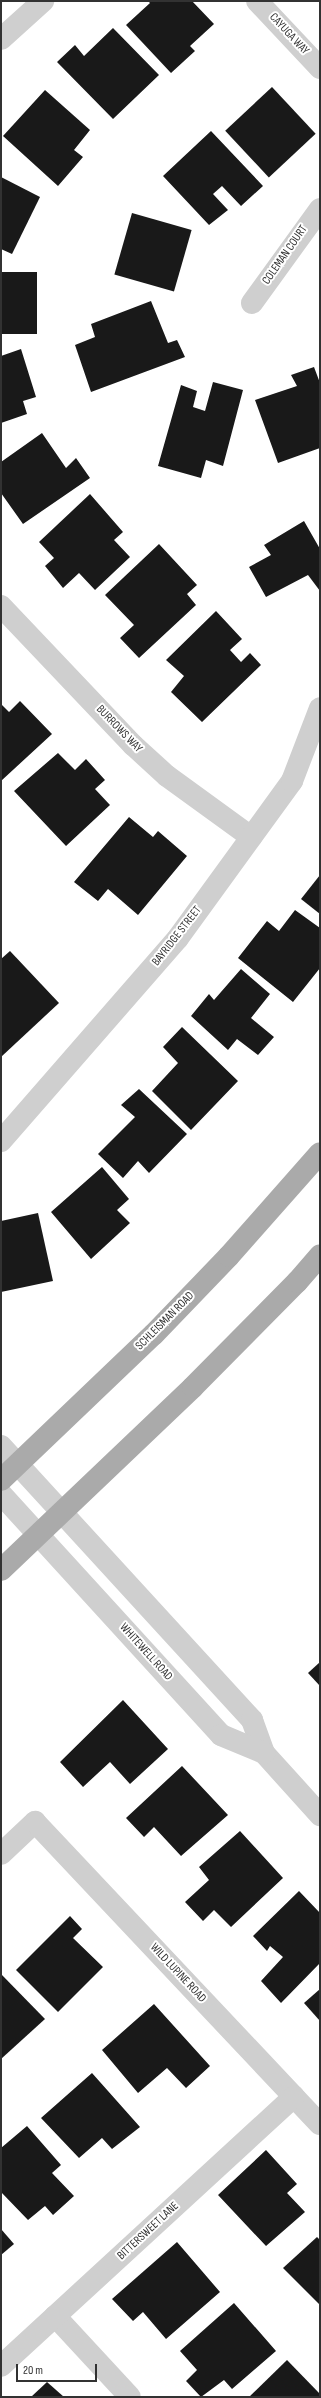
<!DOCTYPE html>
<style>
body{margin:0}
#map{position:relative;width:321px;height:2398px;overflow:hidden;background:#fff;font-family:"Sofia Sans Condensed",sans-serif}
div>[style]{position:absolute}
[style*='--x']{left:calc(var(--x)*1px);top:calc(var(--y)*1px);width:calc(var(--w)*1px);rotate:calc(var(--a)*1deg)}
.building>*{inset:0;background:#191919;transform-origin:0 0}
.minor>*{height:22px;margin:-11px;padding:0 11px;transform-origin:11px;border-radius:11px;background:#cfcfcf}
.major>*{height:22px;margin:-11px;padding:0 11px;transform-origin:11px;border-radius:11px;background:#aaa}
span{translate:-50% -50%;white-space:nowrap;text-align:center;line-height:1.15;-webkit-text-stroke:4px #fff;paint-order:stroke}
.street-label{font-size:12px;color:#323232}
.frame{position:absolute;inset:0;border:2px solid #323232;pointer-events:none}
.scale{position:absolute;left:16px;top:2364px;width:81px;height:18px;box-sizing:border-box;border:2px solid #323232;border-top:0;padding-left:5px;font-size:12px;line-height:14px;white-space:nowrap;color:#323232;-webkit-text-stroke:3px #fff;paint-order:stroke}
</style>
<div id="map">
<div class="building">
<i style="clip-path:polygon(148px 1px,192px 1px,214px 24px,190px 46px,195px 51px,171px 73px,126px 25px,150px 3px)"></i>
<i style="clip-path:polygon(113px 28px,159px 75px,113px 119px,57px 62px,75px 45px,84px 56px)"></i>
<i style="left:272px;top:87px;width:64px;height:64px;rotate:47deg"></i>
<i style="clip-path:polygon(45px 90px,90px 130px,74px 150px,83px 157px,58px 186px,3px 136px)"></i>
<i style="clip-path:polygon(211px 131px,263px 186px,241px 206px,222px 186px,213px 194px,228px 210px,209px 225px,163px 176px)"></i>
<i style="clip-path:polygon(1px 177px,40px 197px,12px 254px,1px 249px)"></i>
<i style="left:132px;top:213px;width:62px;height:64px;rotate:16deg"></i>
<i style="left:1px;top:272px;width:36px;height:62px"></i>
<i style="clip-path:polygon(151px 301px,168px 343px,177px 340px,185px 357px,91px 392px,75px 345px,95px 337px,91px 324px)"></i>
<i style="clip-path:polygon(21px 349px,36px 397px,23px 401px,27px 414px,1px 423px,1px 356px)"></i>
<i style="clip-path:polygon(314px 367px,320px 383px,320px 448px,278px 463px,255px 400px,297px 386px,291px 375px)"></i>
<i style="clip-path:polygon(213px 382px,243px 390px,223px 466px,206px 460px,201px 478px,158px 466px,181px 385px,197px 391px,193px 407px,205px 411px)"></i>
<i style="clip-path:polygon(42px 433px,66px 468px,76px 458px,90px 478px,23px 524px,1px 493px,1px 462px)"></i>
<i style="clip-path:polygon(90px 494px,123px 532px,114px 540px,130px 557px,95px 590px,79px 573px,63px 588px,45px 566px,54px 558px,39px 542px)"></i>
<i style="clip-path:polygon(304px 521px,320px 549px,320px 591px,308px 575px,266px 597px,249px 567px,271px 555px,264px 545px)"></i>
<i style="clip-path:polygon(159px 544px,197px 585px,187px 594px,196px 605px,139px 658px,120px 638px,134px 625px,105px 595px)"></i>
<i style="clip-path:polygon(216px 611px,242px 639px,230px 650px,241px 662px,250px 653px,261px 665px,202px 722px,171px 692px,184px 676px,166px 660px)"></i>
<i style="clip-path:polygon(20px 701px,52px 734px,1px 781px,1px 704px,9px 712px)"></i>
<i style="clip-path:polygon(58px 753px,75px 770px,86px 759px,105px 780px,95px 789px,110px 805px,66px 846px,14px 791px)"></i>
<i style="clip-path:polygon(129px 817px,153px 837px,158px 831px,187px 856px,138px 915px,108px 889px,98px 901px,74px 882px)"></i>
<i style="clip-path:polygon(320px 875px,320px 914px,301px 899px)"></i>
<i style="clip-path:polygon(295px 910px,320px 928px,320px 968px,293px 1002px,238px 958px,267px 921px,279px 931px)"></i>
<i style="clip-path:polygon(10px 951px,59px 1003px,1px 1057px,1px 959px)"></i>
<i style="clip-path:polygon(241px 969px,270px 994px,251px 1018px,274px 1037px,258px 1055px,237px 1039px,228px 1050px,191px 1016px,209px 994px,214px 1000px)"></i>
<i style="clip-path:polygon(182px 1027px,238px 1081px,191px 1130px,152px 1091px,178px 1063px,163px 1047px)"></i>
<i style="clip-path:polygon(139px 1089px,187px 1134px,149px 1173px,138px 1161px,123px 1178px,98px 1154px,135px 1117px,121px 1105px)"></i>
<i style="clip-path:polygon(102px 1167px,129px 1199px,117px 1210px,130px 1223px,91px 1259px,51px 1212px)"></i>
<i style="clip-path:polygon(38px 1213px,53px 1281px,1px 1292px,1px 1221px)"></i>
<i style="clip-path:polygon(320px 1662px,320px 1686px,308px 1673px)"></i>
<i style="clip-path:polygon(123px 1700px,168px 1749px,130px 1784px,110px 1762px,83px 1787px,60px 1762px)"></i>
<i style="clip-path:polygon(182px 1766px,228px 1815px,181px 1856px,154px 1827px,144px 1837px,126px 1818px)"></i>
<i style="clip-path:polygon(240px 1831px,283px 1878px,231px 1927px,214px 1910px,203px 1921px,185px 1902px,209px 1880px,199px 1867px)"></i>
<i style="clip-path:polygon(299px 1891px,320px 1913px,320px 1963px,281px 2003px,261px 1981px,283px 1957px,270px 1946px,267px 1951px,253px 1936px)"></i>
<i style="clip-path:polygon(70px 1916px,82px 1929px,73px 1938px,103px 1967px,58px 2012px,16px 1970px)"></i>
<i style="clip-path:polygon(1px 1974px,45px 2019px,1px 2059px)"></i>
<i style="clip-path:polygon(320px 1989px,320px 2021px,304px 2003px)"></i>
<i style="clip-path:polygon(154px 2004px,210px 2066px,186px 2088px,167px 2068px,138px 2093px,102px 2050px)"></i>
<i style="clip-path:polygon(92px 2073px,140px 2127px,112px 2149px,102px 2138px,79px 2158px,41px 2118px)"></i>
<i style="clip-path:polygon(27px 2126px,61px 2165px,52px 2173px,74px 2196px,53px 2215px,45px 2206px,28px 2220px,1px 2192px,1px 2148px)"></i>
<i style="clip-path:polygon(266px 2150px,297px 2184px,287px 2193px,305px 2212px,266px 2246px,218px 2195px)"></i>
<i style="clip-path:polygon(1px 2229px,14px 2244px,1px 2255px)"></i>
<i style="clip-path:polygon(317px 2237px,320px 2240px,320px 2305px,283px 2268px)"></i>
<i style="clip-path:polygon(177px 2242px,220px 2292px,166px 2339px,143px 2312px,133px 2321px,112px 2299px)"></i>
<i style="clip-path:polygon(234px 2303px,276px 2351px,232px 2389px,224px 2380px,201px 2397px,186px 2381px,197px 2370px,180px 2351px)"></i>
<i style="clip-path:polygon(287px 2360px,320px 2394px,320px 2397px,249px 2397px)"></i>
<i style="clip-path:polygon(47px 2382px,64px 2397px,31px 2397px)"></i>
</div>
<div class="minor">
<i style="--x:257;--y:1;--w:92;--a:46.8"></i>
<i style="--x:1;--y:39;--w:57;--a:-42.1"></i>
<i style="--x:252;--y:303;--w:116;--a:-54.1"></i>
<i style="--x:1;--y:606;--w:192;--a:46.5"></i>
<i style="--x:133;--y:745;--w:46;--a:42.4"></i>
<i style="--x:167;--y:776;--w:104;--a:36"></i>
<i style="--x:1;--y:1141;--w:269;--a:-48.9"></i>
<i style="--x:178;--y:938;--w:194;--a:-54"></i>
<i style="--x:292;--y:781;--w:78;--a:-69"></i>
<i style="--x:1;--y:1446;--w:372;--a:47.5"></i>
<i style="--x:252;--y:1720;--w:35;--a:70"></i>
<i style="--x:264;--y:1753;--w:84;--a:47.9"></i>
<i style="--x:1;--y:1494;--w:326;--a:47.6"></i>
<i style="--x:221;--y:1735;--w:47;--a:22.7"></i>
<i style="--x:1;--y:1854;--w:47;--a:-43.3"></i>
<i style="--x:35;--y:1822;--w:415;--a:46.7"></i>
<i style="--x:55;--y:2316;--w:110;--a:47.2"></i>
<i style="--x:1;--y:2366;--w:398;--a:-42.6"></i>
</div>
<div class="major">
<i style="--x:1;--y:1480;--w:211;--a:-43.7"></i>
<i style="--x:154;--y:1334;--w:108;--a:-46.1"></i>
<i style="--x:229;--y:1256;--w:137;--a:-48.5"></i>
<i style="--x:1;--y:1570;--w:265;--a:-43.6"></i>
<i style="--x:193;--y:1387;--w:148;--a:-45.3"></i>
<i style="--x:297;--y:1282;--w:35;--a:-49"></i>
</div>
<div class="street-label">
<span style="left:289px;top:34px;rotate:47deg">CAYUGA WAY</span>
<span style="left:285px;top:255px;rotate:-55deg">COLEMAN COURT</span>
<span style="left:119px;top:729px;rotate:46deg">BURROWS WAY</span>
<span style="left:177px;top:936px;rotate:-52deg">BAYRIDGE STREET</span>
<span style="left:165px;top:1321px;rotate:-45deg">SCHLEISMAN ROAD</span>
<span style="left:146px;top:1652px;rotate:48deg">WHITEWELL ROAD</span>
<span style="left:178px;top:1973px;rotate:47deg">WILD LUPINE ROAD</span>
<span style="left:148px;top:2231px;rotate:-43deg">BITTERSWEET LANE</span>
</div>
<div class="frame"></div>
<div class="scale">20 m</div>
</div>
